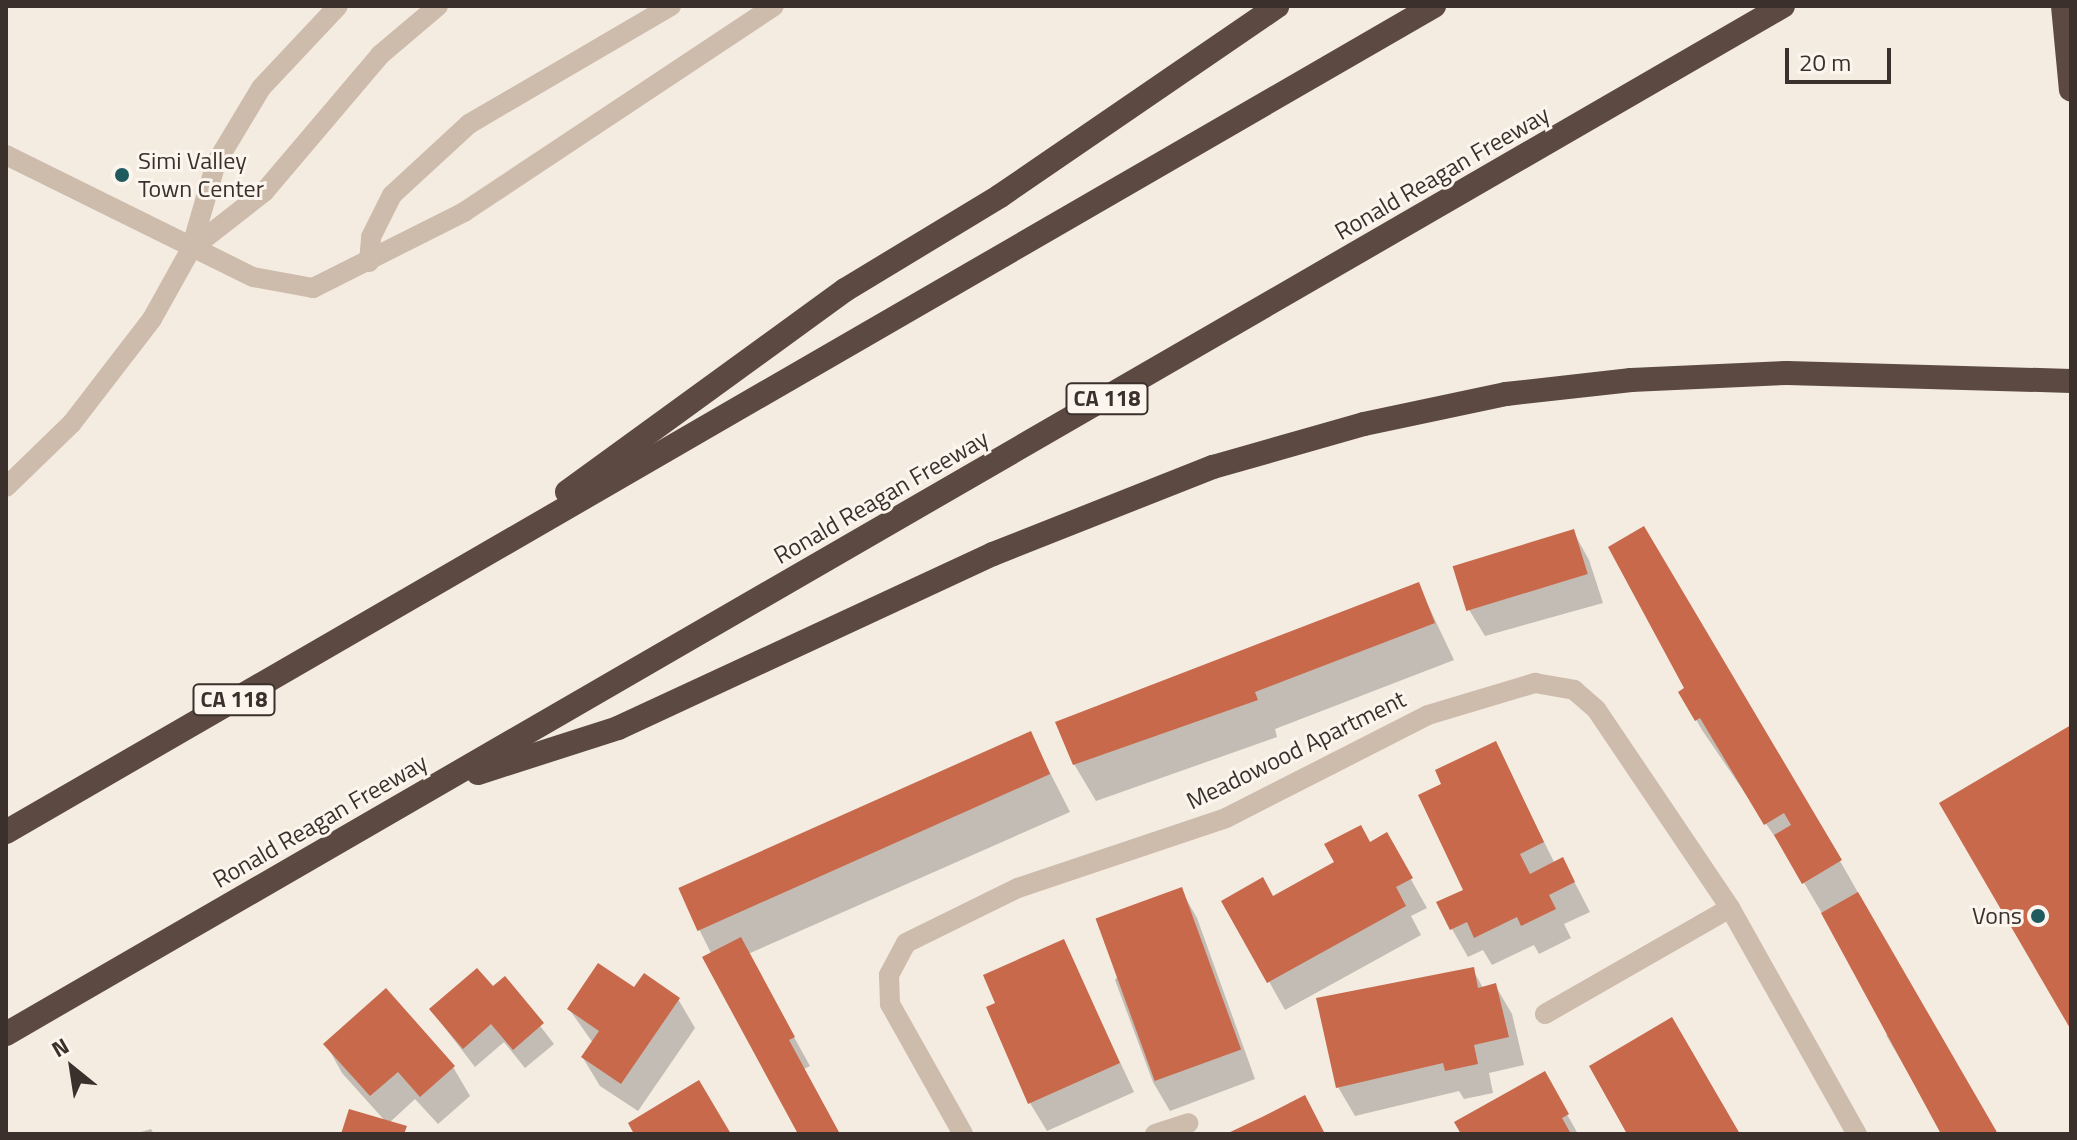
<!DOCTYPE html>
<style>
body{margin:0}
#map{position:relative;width:2077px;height:1140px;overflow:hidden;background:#f4ebe1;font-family:"Titillium Web",sans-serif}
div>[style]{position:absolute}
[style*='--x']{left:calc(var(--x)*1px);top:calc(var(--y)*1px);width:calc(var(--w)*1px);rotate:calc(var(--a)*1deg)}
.shadow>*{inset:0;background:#0003}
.building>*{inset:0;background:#c8694b;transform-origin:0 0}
.minor>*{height:20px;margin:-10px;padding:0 10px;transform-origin:10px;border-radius:10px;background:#cdbbac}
.highway>*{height:24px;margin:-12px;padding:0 12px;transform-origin:12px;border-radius:12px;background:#5c4a42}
.dots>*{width:22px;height:22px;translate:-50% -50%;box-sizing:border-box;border:4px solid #fbf5ee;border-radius:50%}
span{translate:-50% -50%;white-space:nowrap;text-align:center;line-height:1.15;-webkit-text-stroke:6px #fbf5ee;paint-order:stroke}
.shield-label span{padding:2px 6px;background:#fbf5ee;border:2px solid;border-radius:6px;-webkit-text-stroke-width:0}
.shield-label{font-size:22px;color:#3b302b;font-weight:700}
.poi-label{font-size:24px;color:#3b302b}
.left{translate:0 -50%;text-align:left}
.right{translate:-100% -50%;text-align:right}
.street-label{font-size:24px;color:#3b302b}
.frame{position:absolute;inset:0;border:8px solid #3b302b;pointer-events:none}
.north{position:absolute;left:32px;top:1028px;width:80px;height:80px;-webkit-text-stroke:6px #fbf5ee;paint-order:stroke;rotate:330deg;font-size:22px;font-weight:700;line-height:32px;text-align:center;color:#3b302b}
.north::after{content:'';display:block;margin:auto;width:28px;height:36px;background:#3b302b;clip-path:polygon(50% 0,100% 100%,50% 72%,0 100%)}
.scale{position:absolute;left:1785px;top:48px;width:106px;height:36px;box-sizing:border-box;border:4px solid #3b302b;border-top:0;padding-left:10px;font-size:24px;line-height:28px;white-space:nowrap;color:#3b302b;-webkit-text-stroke:6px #fbf5ee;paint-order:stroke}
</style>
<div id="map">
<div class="shadow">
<i style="clip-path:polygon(1643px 529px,1840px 861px,1996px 1134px,1944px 1134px,1886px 1035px,1892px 1032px,1790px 859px,1702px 730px,1681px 693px,1687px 689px)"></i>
<i style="clip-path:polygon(1573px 531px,1589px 560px,1603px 603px,1485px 636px,1468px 608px)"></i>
<i style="clip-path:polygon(1418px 584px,1454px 660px,1275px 729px,1277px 737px,1096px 801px,1074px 764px)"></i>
<i style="clip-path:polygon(1030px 733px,1070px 812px,748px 954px,810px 1066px,804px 1069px,839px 1134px,801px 1134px,699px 929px)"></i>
<i style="clip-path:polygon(1495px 743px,1555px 864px,1563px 860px,1590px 912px,1564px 924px,1571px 938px,1539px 954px,1534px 945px,1492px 965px,1483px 950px,1468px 957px,1452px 929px,1465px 891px,1444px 785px)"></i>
<i style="clip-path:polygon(1386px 835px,1427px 908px,1411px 916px,1421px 935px,1285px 1010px,1224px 901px,1273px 898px)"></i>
<i style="clip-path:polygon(1181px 890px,1197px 918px,1255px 1079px,1170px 1111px,1153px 1082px,1115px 980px)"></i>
<i style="clip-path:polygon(1064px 942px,1134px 1092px,1047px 1131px,1030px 1103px,998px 1004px)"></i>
<i style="clip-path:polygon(1473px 970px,1483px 988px,1495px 985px,1512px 1014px,1524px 1065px,1489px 1073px,1493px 1093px,1464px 1099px,1459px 1091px,1355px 1116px,1338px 1087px,1319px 999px)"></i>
<i style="clip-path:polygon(504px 979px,554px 1044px,525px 1068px,504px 1042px,475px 1067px,431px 1010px,492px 989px)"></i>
<i style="clip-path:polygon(635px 990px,678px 999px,695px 1028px,638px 1111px,600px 1086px,583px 1058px,593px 1043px,569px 1009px)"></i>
<i style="clip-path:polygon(326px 1044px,453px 1067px,470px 1096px,438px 1124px,415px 1099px,389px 1123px,409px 1134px,343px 1134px,386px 1122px,342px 1073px)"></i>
<i style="clip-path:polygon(1544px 1073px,1578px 1134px,1463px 1134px)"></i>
<i style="clip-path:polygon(151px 1129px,154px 1134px,134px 1134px)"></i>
</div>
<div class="building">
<i style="clip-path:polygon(1644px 526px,1842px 860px,1802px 884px,1774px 835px,1791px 825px,1784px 813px,1764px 825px,1700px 718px,1695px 721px,1678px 692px,1684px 688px,1608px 547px)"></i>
<i style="left:1574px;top:529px;width:47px;height:127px;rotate:73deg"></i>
<i style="clip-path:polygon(1419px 582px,1435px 623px,1255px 692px,1258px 700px,1073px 765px,1055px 722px)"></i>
<i style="clip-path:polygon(2071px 725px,2071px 1030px,1939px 803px)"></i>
<i style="left:1031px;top:731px;width:47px;height:386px;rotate:66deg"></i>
<i style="clip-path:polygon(1496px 741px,1544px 842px,1520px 854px,1530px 874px,1563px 857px,1575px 882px,1549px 895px,1556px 909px,1521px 926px,1517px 917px,1474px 938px,1467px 922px,1450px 930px,1436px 902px,1463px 890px,1418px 795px,1441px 784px,1435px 770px)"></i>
<i style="clip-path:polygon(1361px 825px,1370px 842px,1387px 832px,1413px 878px,1396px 887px,1406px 906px,1267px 983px,1221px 901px,1263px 877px,1273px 896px,1334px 862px,1324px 844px)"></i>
<i style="left:1182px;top:887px;width:173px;height:92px;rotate:70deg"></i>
<i style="clip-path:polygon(1858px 892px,1998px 1134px,1941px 1134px,1821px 913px)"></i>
<i style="clip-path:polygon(741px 937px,795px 1037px,789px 1040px,840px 1134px,798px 1134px,702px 957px)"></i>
<i style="clip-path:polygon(1064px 939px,1120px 1063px,1028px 1104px,986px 1007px,995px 1003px,983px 975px)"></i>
<i style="clip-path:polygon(598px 963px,634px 987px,644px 973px,680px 998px,621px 1084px,581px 1057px,599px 1031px,567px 1009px)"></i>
<i style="clip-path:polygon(1474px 967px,1478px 988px,1496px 983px,1509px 1037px,1474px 1045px,1478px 1064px,1445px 1071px,1443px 1063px,1336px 1088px,1316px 998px)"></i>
<i style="clip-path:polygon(477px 968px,493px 986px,505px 976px,544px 1023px,513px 1050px,491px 1024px,463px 1049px,429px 1009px)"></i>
<i style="clip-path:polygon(386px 988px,455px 1066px,420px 1097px,398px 1072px,370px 1096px,323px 1044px)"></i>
<i style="clip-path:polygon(1672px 1017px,1740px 1134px,1627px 1134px,1622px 1125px,1589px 1066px)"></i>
<i style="clip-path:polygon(1545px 1071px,1569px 1114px,1562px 1118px,1571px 1134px,1461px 1134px,1454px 1122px)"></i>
<i style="clip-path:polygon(699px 1080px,731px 1134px,634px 1134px,628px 1123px)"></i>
<i style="clip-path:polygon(1305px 1095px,1325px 1134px,1226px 1134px,1262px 1117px)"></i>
<i style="clip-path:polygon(349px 1109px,407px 1126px,404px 1134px,341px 1134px)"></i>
</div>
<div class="minor">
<i style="--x:6;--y:155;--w:275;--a:26.3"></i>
<i style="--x:253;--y:277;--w:61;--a:10.4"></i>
<i style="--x:313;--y:288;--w:169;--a:-26.7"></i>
<i style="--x:464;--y:212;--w:372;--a:-33.6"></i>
<i style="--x:191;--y:249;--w:93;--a:-38"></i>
<i style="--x:264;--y:192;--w:180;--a:-49.7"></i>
<i style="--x:380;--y:55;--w:76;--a:-40.2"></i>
<i style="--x:369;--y:262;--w:25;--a:-85"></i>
<i style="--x:371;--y:237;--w:47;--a:-63.4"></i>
<i style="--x:392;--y:195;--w:105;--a:-42.7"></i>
<i style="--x:469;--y:124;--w:234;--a:-30.3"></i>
<i style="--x:6;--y:487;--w:92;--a:-44.1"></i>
<i style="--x:72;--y:423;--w:131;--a:-52.4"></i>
<i style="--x:152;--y:319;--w:80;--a:-60.9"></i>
<i style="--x:191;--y:249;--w:90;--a:-73.8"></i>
<i style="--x:216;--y:163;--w:87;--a:-59"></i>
<i style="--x:261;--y:88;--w:112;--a:-46.8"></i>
<i style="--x:1545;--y:1014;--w:213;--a:-29.8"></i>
<i style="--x:963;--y:1134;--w:149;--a:-119.3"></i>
<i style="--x:890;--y:1004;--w:29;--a:-92"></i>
<i style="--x:889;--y:975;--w:36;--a:-62"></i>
<i style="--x:906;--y:943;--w:125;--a:-26.2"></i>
<i style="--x:1018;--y:888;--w:219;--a:-18.6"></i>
<i style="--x:1226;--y:818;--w:227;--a:-27"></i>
<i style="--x:1428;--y:715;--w:112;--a:-16.7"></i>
<i style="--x:1535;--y:683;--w:40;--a:10"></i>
<i style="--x:1574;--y:690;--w:29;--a:41"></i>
<i style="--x:1596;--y:709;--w:240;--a:56"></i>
<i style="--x:1730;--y:908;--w:259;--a:60.7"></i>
<i style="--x:1155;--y:1134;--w:35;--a:-18"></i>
</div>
<div class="highway">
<i style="--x:2063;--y:6;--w:84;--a:84.6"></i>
<i style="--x:567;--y:492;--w:344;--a:-36"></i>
<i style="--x:845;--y:290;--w:181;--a:-31.2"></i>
<i style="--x:1000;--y:196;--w:336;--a:-34.4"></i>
<i style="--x:478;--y:773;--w:147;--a:-17.8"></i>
<i style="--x:618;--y:728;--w:413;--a:-24.9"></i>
<i style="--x:993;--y:554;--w:237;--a:-21.6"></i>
<i style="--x:1213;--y:467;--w:157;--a:-15.9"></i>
<i style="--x:1364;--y:424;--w:145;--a:-11.9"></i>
<i style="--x:1506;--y:394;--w:126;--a:-6.4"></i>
<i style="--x:1631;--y:380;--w:156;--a:-2.6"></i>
<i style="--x:1787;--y:373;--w:284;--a:1.6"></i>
<i style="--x:6;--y:832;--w:1650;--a:-30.05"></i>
<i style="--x:6;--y:1034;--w:2053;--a:-30.05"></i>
</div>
<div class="dots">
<i style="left:122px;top:175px;background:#1f5a5e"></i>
<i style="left:2038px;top:916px;background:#1f5a5e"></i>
</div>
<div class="shield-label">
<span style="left:1107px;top:399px">CA 118</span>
<span style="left:234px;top:700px">CA 118</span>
</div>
<div class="poi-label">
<span class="left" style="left:138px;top:175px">Simi Valley<br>Town Center</span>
<span class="right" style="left:2022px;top:916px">Vons</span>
</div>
<div class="street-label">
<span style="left:1442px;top:173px;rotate:-30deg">Ronald Reagan Freeway</span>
<span style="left:881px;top:497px;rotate:-30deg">Ronald Reagan Freeway</span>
<span style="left:1296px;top:750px;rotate:-26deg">Meadowood Apartment</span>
<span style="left:320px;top:821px;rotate:-30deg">Ronald Reagan Freeway</span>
</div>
<div class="frame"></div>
<div class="north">N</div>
<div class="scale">20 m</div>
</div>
